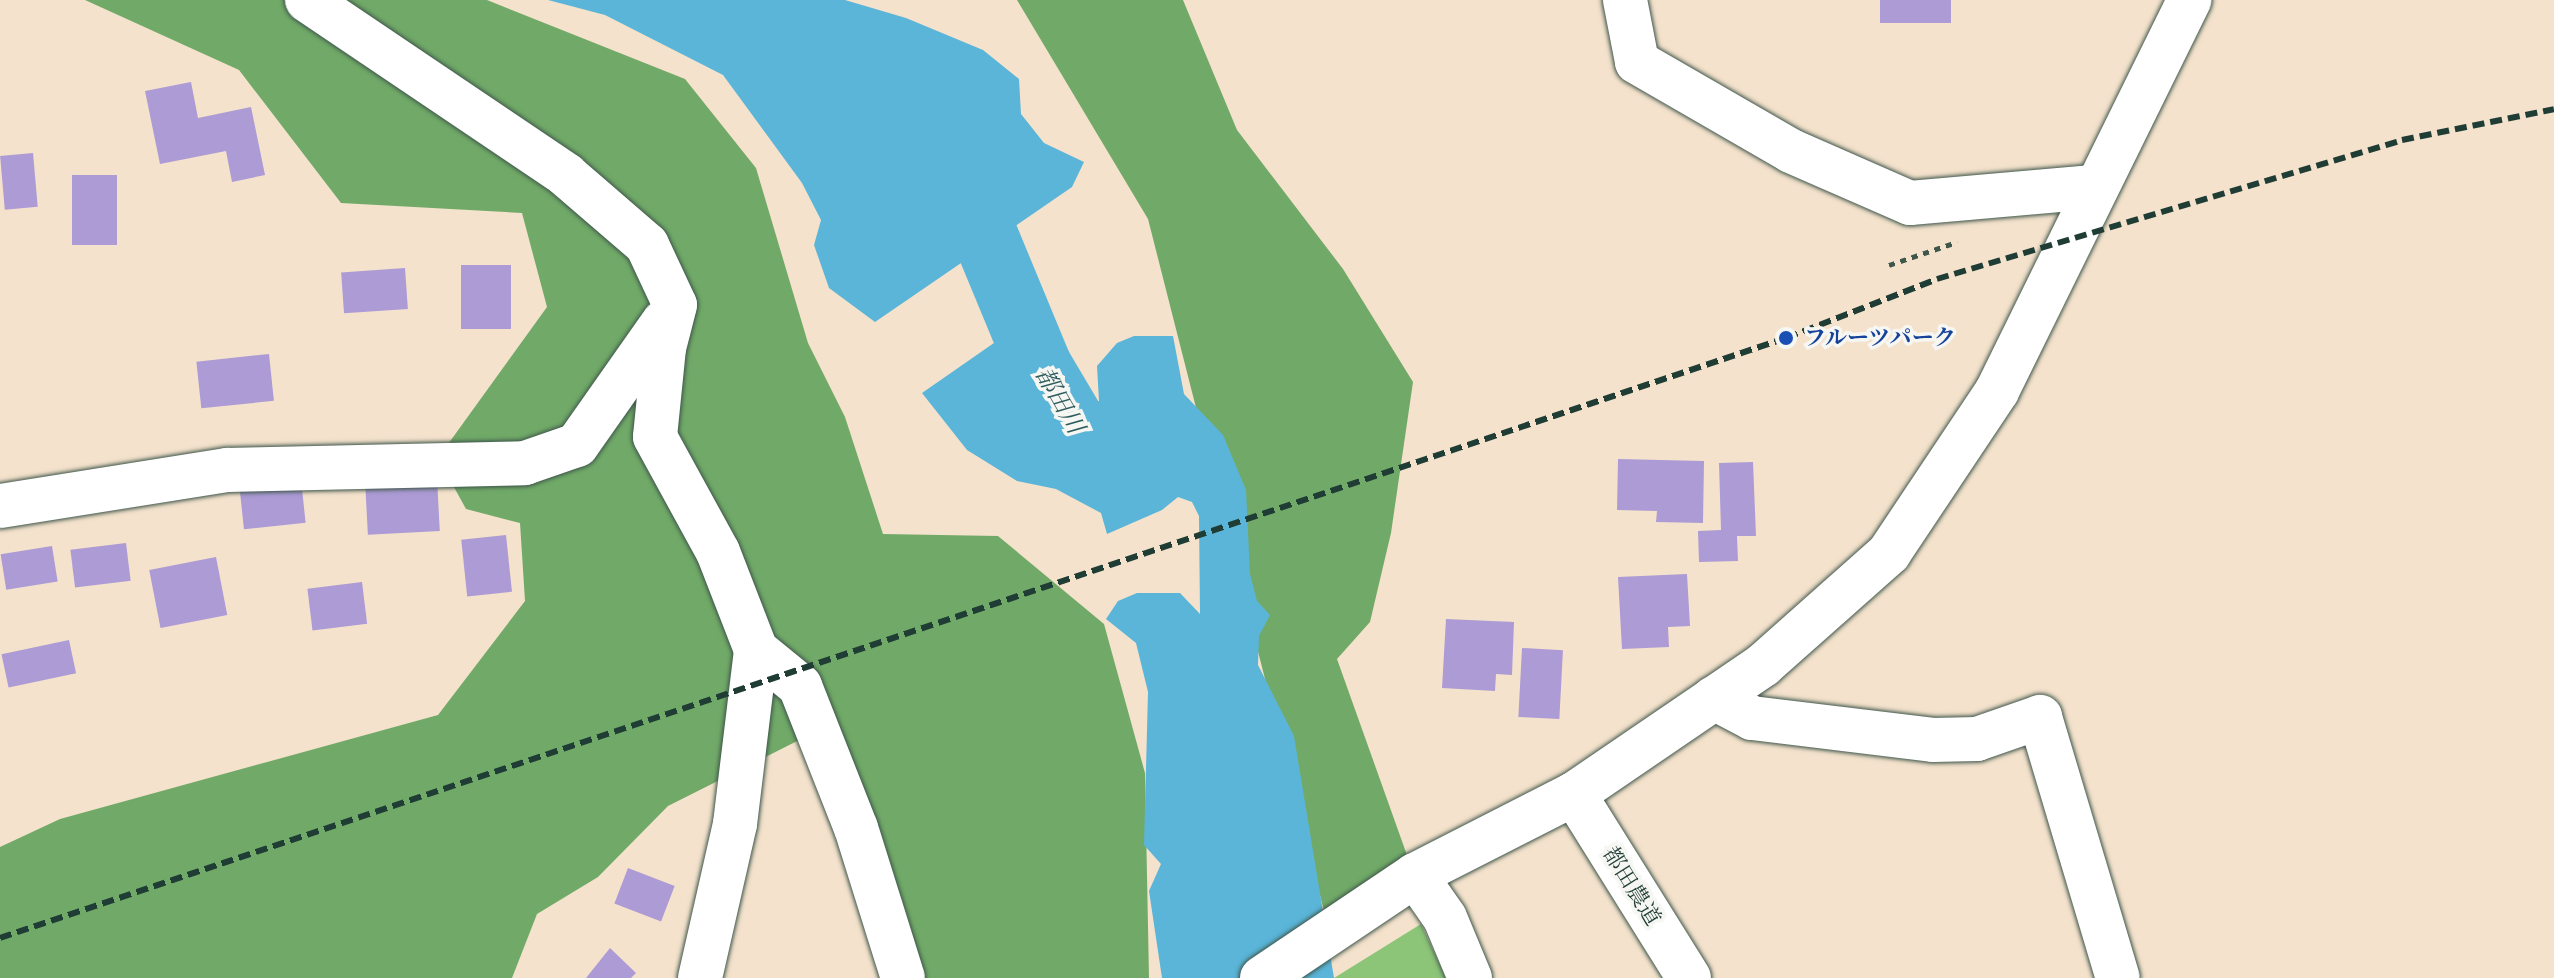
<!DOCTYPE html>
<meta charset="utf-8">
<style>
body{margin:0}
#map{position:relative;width:2554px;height:978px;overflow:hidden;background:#f4e2cc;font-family:"Libre Caslon Text","Noto Serif JP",serif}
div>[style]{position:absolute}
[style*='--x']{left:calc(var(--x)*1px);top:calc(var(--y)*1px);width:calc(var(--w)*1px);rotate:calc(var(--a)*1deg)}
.green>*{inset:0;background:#8cc478}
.forest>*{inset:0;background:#71aa68}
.water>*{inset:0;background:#5ab5d8}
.river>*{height:66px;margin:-33px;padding:0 33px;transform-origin:33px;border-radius:33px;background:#5ab5d8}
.building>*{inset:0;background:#ac9bd5;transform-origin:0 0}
.path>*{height:5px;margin-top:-2.5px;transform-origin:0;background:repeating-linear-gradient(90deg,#3f564b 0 6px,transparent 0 12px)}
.roads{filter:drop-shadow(0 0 2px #3f564b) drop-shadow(0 0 2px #3f564b)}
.minor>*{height:44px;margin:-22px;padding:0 22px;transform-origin:22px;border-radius:22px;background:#fff}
.tertiary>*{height:44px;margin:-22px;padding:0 22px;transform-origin:22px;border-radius:22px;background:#fff}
.rail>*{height:6px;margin-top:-3px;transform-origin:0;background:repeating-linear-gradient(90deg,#1f3d34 0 12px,transparent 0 18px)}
.dots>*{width:22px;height:22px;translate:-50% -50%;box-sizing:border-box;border:4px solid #f6f6f2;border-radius:50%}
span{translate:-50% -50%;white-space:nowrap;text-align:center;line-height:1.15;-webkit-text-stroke:7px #f6f6f2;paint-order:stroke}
.transit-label{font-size:22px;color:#164399;font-weight:700}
.left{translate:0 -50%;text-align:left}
.street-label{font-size:22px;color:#1f3d34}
.water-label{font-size:24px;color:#2e5b5d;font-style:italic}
</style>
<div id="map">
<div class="green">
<i style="clip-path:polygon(1421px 924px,1446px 978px,1334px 978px)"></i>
</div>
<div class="forest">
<i style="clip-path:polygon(85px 0,487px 0,685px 79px,756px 168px,808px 343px,845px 417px,883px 534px,998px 536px,1104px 624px,1145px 773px,1149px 978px,920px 978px,900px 894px,827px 726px,668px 806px,598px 877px,537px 914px,512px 978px,0 978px,0 847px,60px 819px,438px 715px,525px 601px,520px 523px,466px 509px,438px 458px,547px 307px,522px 213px,341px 203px,239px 70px)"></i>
<i style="clip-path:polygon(1017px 0,1183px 0,1237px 130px,1343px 269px,1413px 382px,1391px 533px,1370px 622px,1337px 659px,1408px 858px,1324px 911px,1148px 219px)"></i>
</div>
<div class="water">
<i style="clip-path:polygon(548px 0,845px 0,906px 18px,983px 50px,1019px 79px,1021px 114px,1044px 143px,1084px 162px,1072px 187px,875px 322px,829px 288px,814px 245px,821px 220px,802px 183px,723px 75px,605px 15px)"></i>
<i style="clip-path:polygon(1004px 336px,1073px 405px,1099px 401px,1097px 366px,1117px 343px,1134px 336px,1173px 336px,1184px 394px,1223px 435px,1246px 490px,1250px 574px,1257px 601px,1270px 615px,1259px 636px,1258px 665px,1294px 736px,1334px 978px,1162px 978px,1149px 891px,1161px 864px,1144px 845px,1148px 692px,1136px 643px,1106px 619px,1118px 601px,1137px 593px,1180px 593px,1200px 614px,1199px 516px,1192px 502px,1178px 497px,1162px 510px,1107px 534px,1101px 513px,1056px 489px,1017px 481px,967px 450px,922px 393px)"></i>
</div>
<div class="river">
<i style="--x:924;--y:181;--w:79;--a:40.9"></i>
<i style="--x:984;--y:233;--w:144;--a:67.5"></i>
<i style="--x:1039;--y:366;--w:94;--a:59.3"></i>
</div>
<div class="building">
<i style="left:1880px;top:0;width:71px;height:23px"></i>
<i style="clip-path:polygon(191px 82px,198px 118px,251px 107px,265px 175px,232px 182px,226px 151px,160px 164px,145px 91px)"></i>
<i style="left:33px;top:153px;width:54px;height:33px;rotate:85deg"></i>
<i style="left:72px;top:175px;width:45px;height:70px"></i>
<i style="left:461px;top:265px;width:50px;height:64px"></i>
<i style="left:405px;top:268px;width:41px;height:64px;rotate:86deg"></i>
<i style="left:269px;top:354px;width:47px;height:73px;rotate:84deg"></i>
<i style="clip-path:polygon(1618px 459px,1704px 461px,1703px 523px,1656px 522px,1657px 511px,1617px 510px)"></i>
<i style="clip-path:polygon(1753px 462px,1756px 536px,1737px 536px,1738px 561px,1699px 562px,1698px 531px,1721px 530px,1719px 463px)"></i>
<i style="left:437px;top:478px;width:53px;height:72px;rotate:87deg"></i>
<i style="left:301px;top:479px;width:44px;height:62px;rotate:84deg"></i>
<i style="left:506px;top:535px;width:57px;height:45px;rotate:84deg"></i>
<i style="left:126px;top:543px;width:38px;height:56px;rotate:83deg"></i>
<i style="left:52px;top:546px;width:36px;height:52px;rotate:81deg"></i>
<i style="left:216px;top:557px;width:59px;height:68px;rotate:79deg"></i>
<i style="clip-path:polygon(1687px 574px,1690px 626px,1668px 627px,1669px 647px,1622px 649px,1618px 577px)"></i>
<i style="left:362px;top:582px;width:42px;height:55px;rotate:83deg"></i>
<i style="clip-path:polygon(1446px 619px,1514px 622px,1512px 675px,1496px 674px,1495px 691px,1442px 688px)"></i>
<i style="left:69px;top:640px;width:34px;height:69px;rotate:78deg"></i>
<i style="left:1522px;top:648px;width:41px;height:69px;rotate:3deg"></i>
<i style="left:628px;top:868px;width:50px;height:38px;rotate:21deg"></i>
<i style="clip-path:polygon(610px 948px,636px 973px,631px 978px,586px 978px)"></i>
</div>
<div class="path">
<i style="--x:1889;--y:265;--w:72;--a:-18.7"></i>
</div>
<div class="roads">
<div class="minor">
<i style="--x:307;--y:0;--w:313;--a:34"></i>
<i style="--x:566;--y:175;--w:107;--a:40.8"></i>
<i style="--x:647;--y:245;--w:66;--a:65"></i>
<i style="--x:675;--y:305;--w:44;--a:104.3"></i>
<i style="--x:664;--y:348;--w:89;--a:95.8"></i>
<i style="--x:655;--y:437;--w:131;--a:61.3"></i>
<i style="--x:718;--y:552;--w:105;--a:68.8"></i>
<i style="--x:756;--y:650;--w:57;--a:39.3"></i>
<i style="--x:800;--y:686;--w:153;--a:68.5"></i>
<i style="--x:856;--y:828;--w:157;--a:72.6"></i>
<i style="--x:1625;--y:0;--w:63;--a:79"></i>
<i style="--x:1637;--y:62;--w:178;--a:30"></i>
<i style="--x:1791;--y:151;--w:130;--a:23.6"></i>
<i style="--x:1910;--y:203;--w:184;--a:-5"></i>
<i style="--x:0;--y:506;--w:230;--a:-9"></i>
<i style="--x:227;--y:470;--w:298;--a:-1.3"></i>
<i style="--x:525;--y:463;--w:55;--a:-19.1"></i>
<i style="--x:577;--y:445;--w:151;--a:-54.9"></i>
<i style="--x:1714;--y:698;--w:43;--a:27.8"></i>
<i style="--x:1752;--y:718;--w:182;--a:6.9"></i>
<i style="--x:1933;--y:740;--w:44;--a:-1.3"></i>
<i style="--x:1977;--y:739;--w:67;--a:-19.2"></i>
<i style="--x:2040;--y:717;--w:272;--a:73.4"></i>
<i style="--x:1415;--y:875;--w:52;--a:55.1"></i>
<i style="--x:1445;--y:918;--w:65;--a:67.4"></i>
<i style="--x:700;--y:978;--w:158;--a:-77.2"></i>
<i style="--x:735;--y:824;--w:175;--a:-83.1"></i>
</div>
<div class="tertiary">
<i style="--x:1574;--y:794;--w:217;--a:58"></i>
<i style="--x:1262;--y:978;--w:184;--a:-33.9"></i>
<i style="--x:1415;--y:875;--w:178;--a:-27"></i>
<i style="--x:1574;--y:794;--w:229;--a:-34.3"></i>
<i style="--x:1763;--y:665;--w:169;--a:-41.6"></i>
<i style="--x:1889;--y:553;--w:195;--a:-56.3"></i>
<i style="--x:1997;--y:391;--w:436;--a:-63.8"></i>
</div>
</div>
<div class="rail">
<i style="--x:0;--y:938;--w:1884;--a:-18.57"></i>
<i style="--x:1786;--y:338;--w:162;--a:-21.3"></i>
<i style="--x:1937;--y:279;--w:485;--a:-16.6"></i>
<i style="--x:2402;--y:140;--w:155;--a:-11.5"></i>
</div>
<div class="dots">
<i style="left:1786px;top:338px;background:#1a4fb4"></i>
</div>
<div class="transit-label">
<span class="left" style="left:1804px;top:338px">フルーツパーク</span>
</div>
<div class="street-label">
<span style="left:1632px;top:886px;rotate:58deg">都田農道</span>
</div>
<div class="water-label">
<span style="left:1060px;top:400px;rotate:60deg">都田川</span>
</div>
</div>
